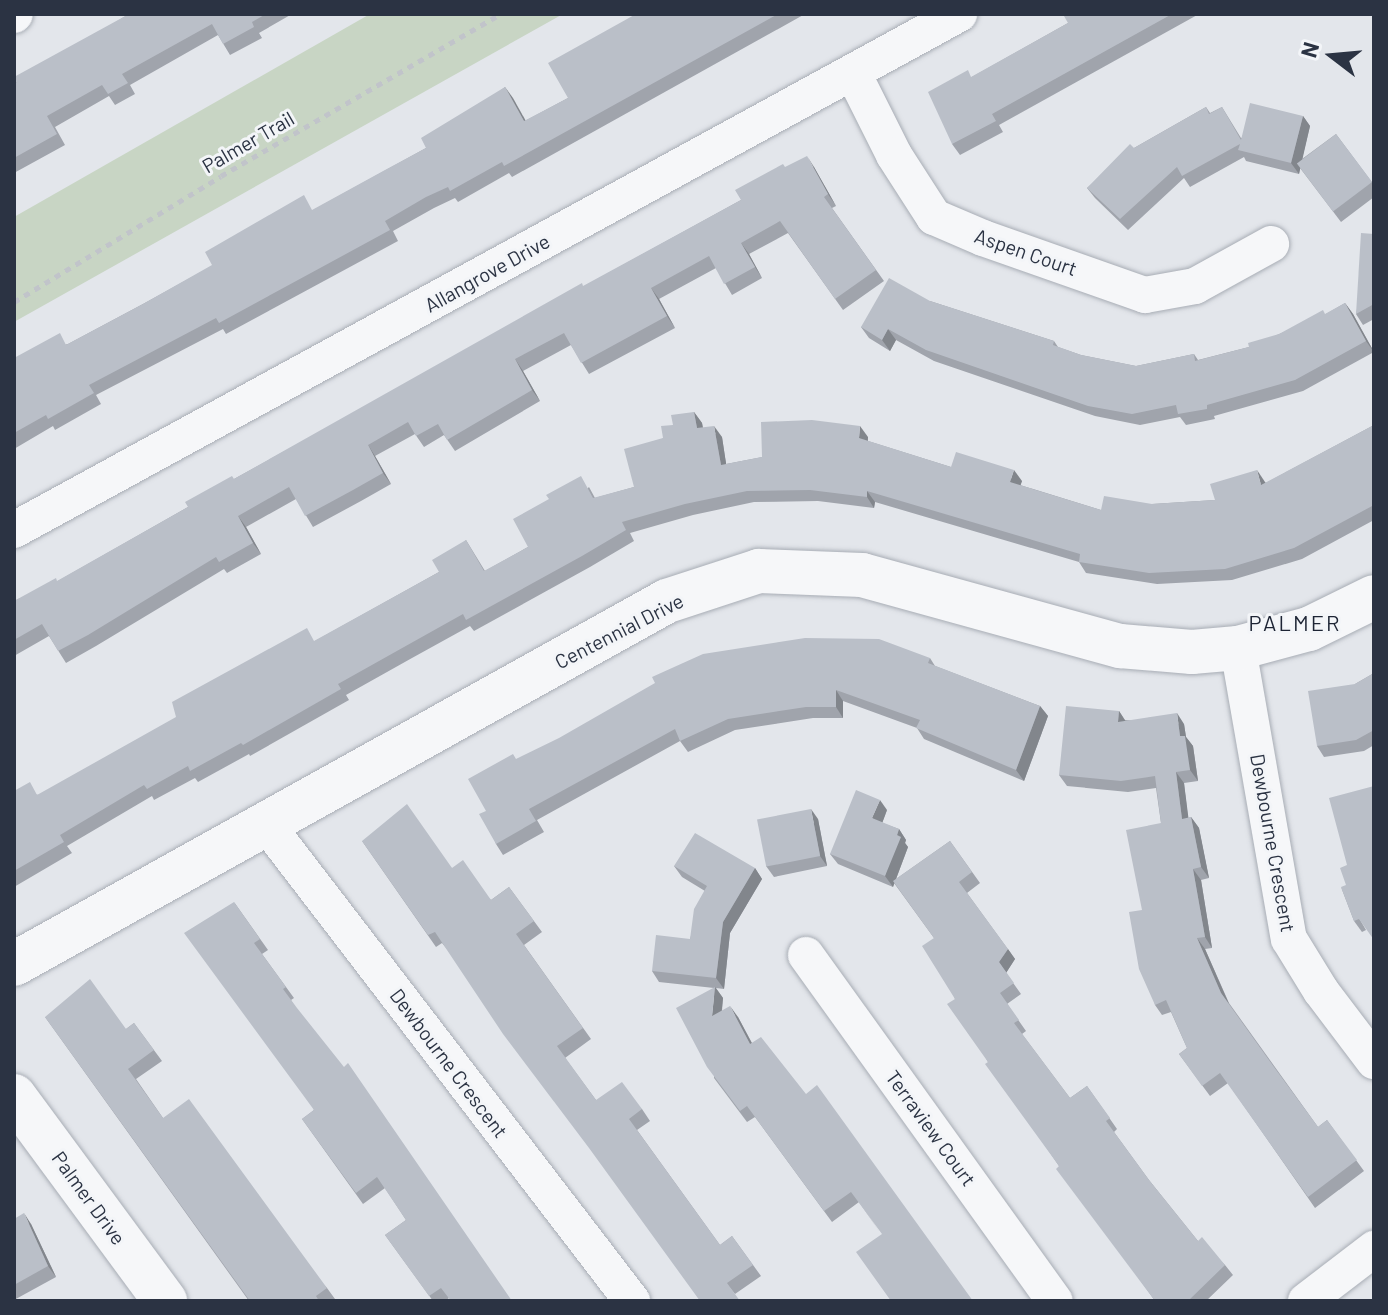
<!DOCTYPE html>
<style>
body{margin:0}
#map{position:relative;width:1388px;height:1315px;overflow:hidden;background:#e3e6eb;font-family:Barlow,sans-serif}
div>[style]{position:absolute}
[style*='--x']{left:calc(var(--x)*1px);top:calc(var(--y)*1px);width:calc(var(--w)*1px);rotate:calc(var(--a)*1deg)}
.green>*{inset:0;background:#c8d5c4}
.path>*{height:5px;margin-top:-2.5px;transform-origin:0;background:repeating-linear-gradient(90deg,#c1c4ca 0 6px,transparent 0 12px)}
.roads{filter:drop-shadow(0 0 2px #a8adb5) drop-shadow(0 0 2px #a8adb5)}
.minor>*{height:36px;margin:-18px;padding:0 18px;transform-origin:18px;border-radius:18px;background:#f6f7f9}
.tertiary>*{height:44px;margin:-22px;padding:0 22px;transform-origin:22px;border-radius:22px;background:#f6f7f9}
.wall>*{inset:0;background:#a0a4ac}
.shaded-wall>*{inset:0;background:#82868c}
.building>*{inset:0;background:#babfc8;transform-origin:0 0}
span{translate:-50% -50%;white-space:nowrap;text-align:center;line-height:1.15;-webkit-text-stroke:6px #f3f5f8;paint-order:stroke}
.street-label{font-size:20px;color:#2b3343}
.neighbourhood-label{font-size:22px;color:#1d2434;letter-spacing:2px}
.frame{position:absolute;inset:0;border:16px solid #2b3343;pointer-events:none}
.north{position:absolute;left:1292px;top:16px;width:80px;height:80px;-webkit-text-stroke:6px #f3f5f8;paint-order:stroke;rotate:286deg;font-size:22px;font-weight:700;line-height:32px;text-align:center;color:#2b3343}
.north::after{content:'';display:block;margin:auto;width:28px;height:36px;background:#2b3343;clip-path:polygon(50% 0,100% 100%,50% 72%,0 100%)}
</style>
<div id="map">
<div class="green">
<i style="clip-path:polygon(370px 14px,563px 14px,14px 322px,14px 217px)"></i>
</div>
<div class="path">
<i style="--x:14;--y:302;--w:242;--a:-31.3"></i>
<i style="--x:221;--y:176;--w:323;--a:-30.1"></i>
</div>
<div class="roads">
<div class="minor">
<i style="--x:14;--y:15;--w:1;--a:-45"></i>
<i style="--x:853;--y:73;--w:92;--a:63.4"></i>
<i style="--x:894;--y:155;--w:74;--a:57.2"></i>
<i style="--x:934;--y:217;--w:53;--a:23.2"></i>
<i style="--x:983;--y:238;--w:172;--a:19.4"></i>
<i style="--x:1145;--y:295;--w:51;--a:-10.2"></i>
<i style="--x:1195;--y:286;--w:87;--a:-28.9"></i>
<i style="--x:14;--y:530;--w:1077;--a:-28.64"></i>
<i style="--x:1238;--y:648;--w:295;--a:80.1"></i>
<i style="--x:1289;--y:939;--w:61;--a:58.4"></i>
<i style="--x:1321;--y:991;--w:88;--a:52.9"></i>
<i style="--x:267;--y:825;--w:600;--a:52.52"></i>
<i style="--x:806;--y:955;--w:426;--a:54.3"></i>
<i style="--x:1306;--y:1301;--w:86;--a:-37.4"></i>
</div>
<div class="tertiary">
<i style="--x:14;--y:964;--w:747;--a:-29.07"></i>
<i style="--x:667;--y:601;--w:97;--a:-18.1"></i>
<i style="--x:759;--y:571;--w:103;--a:2.2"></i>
<i style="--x:862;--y:575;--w:268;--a:15.4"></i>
<i style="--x:1120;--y:646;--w:72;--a:4.8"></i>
<i style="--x:1192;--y:652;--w:46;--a:-5"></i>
<i style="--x:1238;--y:648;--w:73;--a:-15"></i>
<i style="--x:1309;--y:629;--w:72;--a:-26.2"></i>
<i style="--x:14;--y:1096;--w:255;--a:53.6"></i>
</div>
</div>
<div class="wall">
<i style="clip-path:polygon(129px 14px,292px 14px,259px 33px,262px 38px,230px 55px,218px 35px,130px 85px,135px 94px,115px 105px,109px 96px,55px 127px,65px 145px,14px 173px,14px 83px)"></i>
<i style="clip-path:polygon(636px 14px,805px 14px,512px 177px,509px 173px,458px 202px,455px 198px,434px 208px,393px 231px,398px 241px,226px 334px,223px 329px,96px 395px,101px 404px,55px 430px,53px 426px,14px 449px,14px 358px,68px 344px,143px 304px,426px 148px,505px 87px,525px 121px,568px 98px)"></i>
<i style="clip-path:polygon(1069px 14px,1199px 14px,999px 125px,1003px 132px,960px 155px,952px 144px,972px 77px,1068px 23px)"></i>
<i style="clip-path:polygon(1206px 107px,1210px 113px,1222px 107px,1241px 138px,1303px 116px,1310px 126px,1302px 159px,1336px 134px,1374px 185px,1374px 197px,1341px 222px,1300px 168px,1299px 174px,1246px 161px,1244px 157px,1190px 187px,1184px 178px,1128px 230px,1095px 198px,1087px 188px,1134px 148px)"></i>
<i style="clip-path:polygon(786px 167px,814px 167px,836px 206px,832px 208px,884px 281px,843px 310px,788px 233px,749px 254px,762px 278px,732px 295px,716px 268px,659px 299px,675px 328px,589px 374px,571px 345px,523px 371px,540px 401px,455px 451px,444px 435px,424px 447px,415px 434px,375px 456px,391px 484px,361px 501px,313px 527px,296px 499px,246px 527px,261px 554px,227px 573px,224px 569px,96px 646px,66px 663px,49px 636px,14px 656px,14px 601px,58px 581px,188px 507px,234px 479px,741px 200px)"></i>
<i style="clip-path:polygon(1374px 234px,1374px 319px,1363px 325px,1356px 314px)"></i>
<i style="clip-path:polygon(930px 301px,1054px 341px,1058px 347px,1081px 355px,1136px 366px,1194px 354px,1198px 360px,1249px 347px,1326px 314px,1345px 303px,1353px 314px,1374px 352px,1303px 391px,1214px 416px,1215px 419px,1186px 425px,1180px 417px,1140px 425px,1095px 416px,934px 361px,896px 340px,890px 351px,869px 338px,861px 327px)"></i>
<i style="clip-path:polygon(694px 412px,702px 423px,703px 428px,722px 437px,726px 464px,868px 437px,868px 441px,951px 467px,1022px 481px,1020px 485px,1101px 510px,1152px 504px,1215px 500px,1265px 482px,1266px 483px,1374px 425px,1374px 520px,1302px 559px,1232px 580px,1157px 584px,1086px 573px,1079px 562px,875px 502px,874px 508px,818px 501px,754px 502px,693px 515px,630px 533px,634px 541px,590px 567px,474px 631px,470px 626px,412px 658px,346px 695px,349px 700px,250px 756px,249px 754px,198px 782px,195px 778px,154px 800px,152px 796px,67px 846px,72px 853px,14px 887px,14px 791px,39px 795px,439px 572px,466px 540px,485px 571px,528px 547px,589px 487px,595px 498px,634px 487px,663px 438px,673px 425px)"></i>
<i style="clip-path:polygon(930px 658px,935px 666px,1040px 706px,1048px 716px,1024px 781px,924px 739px,917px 728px,843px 701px,843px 718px,813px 718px,735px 730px,688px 752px,680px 741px,537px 820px,544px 832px,503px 855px,496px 844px,486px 811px,517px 759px)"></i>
<i style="clip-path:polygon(1374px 673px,1374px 745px,1364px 751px,1324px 757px,1317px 746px,1355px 684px)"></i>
<i style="clip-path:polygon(1119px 711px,1125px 720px,1184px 724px,1186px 737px,1193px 746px,1198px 781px,1184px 783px,1188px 818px,1191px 817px,1199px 828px,1209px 878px,1201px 880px,1212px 948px,1205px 949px,1229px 1003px,1318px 1127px,1327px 1120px,1364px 1171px,1315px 1208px,1228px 1083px,1210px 1096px,1179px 1054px,1187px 1048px,1171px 1012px,1162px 1015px,1155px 1005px,1142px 910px,1161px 823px,1156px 788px,1128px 792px,1067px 786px,1059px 775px)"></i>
<i style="clip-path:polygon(887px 810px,882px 823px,899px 829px,906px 840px,905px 843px,908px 847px,896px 879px,950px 841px,980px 883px,967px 893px,1015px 959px,1006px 973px,1021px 994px,1007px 1004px,1026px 1031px,1022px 1034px,1070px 1098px,1087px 1086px,1117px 1129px,1114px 1132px,1149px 1180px,1198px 1241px,1225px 1265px,1233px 1275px,1206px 1301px,1155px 1301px,1059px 1166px,988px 1062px,955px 999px,934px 938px,894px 883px,893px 887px,838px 864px,830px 854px)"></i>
<i style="clip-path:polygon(818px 819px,827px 866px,774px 877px,766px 866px)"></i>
<i style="clip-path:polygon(362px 841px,452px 868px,491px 900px,509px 887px,542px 932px,524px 945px,591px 1039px,565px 1058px,596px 1100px,642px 1109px,650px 1121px,637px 1130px,720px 1245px,732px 1236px,761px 1276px,735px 1294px,442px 943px,436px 947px)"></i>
<i style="clip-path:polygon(674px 866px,755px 868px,762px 879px,730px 933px,724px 989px,716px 988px,723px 998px,722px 1011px,738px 1017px,752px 1043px,881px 1234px,859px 1202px,832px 1222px,755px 1117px,747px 1122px,714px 1078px,714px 988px,659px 982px,652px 971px,690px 939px,705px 891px,682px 877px)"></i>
<i style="clip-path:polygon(1341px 887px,1366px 930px,1362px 932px,1354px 921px)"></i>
<i style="clip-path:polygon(234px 902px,268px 950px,262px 954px,294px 998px,291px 1000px,449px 1298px,445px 1301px,433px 1301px,385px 1235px,406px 1220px,385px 1188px,363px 1204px,302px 1119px,314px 1110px)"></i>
<i style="clip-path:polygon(45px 1017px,126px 1029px,134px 1023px,162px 1061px,136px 1079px,163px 1118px,327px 1288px,335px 1299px,332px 1301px,249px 1301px)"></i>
<i style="clip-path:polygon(14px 1219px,31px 1224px,56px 1277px,14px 1300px)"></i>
</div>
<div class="shaded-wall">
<i style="clip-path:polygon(505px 87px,513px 98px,532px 132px,524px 121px)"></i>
<i style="clip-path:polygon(1303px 116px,1310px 126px,1299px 174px,1291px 163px)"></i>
<i style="clip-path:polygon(807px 156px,814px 167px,836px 206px,828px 194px)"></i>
<i style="clip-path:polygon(741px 243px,749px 254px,762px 278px,755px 267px)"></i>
<i style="clip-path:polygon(651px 288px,659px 299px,675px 328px,667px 316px)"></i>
<i style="clip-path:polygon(1345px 303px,1353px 314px,1374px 352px,1366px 341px)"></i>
<i style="clip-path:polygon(888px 329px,896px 340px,890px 351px,882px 340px)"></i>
<i style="clip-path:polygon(515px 359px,523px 371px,540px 401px,532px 390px)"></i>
<i style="clip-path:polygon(694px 412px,702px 423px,705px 440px,697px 428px)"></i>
<i style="clip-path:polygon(714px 426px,722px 437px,728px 476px,721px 465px)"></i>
<i style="clip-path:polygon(860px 426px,868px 437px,867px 449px,859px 438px)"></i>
<i style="clip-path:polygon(368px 445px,375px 456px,391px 484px,383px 473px)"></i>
<i style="clip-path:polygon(1014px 470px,1022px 481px,1018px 493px,1010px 482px)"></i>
<i style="clip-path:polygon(1257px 470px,1265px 482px,1269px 496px,1261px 485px)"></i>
<i style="clip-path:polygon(867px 491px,875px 502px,874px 508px,867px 497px)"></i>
<i style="clip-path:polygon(238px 516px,246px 527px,261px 554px,253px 543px)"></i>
<i style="clip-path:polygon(836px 690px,843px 701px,843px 718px,836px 707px)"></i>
<i style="clip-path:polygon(1040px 706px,1048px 716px,1024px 781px,1016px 770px)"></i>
<i style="clip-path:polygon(1119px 711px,1126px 722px,1118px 722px)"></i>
<i style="clip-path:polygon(1177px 713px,1184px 724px,1186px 737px,1193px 746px,1198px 781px,1190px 770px,1180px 736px)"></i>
<i style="clip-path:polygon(1176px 772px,1184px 783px,1190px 830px,1182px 819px)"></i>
<i style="clip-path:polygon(880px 800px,887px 810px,880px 829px,872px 818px)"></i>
<i style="clip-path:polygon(811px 809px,818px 819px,827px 866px,820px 856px)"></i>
<i style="clip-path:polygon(1191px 817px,1199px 828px,1209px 878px,1201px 867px)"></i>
<i style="clip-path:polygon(899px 829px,906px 840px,905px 843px,908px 847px,893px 887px,885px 876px)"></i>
<i style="clip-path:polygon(755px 868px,762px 879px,730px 933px,724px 989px,716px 978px,723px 922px)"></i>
<i style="clip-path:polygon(1193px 869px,1201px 880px,1212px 948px,1205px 937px)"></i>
<i style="clip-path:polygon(1197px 938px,1205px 949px,1229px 1004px,1221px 993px)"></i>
<i style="clip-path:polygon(1008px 949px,1015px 959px,1006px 973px,999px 962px)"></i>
<i style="clip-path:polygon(715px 987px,723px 998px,720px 1027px,712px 1016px)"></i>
<i style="clip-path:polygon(730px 1006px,738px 1017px,758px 1055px,750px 1044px)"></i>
<i style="clip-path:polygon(24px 1213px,31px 1224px,56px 1277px,48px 1266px)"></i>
</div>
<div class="building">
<i style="clip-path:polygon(129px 14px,266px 14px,252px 22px,254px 27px,223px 44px,212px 24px,122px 74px,128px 83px,108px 94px,102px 85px,47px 116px,57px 134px,14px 158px,14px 83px,17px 82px,14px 77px)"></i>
<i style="clip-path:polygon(636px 14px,778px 14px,504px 166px,502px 162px,450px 191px,448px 187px,426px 197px,385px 221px,390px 230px,219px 323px,216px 318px,89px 385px,94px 393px,48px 419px,46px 415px,14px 433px,14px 358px,60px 333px,66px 345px,143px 304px,212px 265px,205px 252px,304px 195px,312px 210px,385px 170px,426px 148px,421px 138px,505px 87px,524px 121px,568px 98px,548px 63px)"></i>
<i style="clip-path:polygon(1069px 14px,1172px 14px,992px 114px,996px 121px,952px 144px,928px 92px,968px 70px,971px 77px,1068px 23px,1064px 16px)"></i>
<i style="clip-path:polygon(1250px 103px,1303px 116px,1291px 163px,1238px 150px,1240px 144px,1182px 176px,1177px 167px,1120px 219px,1087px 188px,1130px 144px,1134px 148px,1206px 107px,1209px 114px,1222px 107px,1241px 140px)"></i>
<i style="left:1336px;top:134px;width:60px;height:49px;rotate:53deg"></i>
<i style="clip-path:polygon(807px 156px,828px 194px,824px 197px,876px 270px,835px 299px,780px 221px,741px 243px,755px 267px,724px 284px,709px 256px,651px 288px,667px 316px,581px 363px,564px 333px,515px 359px,532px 390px,447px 440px,438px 424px,416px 436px,408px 422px,368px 445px,383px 473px,353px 490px,305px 516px,289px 487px,238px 516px,253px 543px,219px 562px,216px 557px,88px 635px,58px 651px,42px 624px,14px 640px,14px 601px,56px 578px,57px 581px,188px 507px,185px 502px,232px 476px,234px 479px,582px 283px,583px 286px,741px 200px,735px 190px,783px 164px,785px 167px)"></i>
<i style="clip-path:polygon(1361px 233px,1374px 234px,1374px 304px,1356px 314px)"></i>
<i style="clip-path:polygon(889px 278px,930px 301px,1054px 341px,1053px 345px,1081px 355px,1136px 366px,1194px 354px,1195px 361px,1249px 347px,1248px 343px,1279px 334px,1323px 310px,1325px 314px,1345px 303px,1366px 341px,1295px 380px,1207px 405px,1207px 409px,1178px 414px,1176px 405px,1132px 414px,1088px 406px,926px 350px,888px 329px,882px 340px,861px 327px)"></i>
<i style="clip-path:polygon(694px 412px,697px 428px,714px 426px,721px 465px,762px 457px,761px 422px,812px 420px,860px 426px,859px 438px,951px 467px,956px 452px,1014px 470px,1010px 482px,1101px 510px,1104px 496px,1152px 504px,1215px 500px,1210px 484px,1257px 470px,1261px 485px,1374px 425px,1374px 505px,1294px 548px,1225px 569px,1149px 573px,1079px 562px,1080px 554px,867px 491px,867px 497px,810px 490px,747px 491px,685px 504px,622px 522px,626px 530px,582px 556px,466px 620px,463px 614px,404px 647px,338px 684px,341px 689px,243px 745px,241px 743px,190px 771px,188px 766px,147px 789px,144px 785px,60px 835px,64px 842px,14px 871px,14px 791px,30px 782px,37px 795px,176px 717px,172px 702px,307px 628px,314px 641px,439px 572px,432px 560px,466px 540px,484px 571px,528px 547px,513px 519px,549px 499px,546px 495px,581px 476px,593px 498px,634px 487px,624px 449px,663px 438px,661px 426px,673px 425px,671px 415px)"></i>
<i style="clip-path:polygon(805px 638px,879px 639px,930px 658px,928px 663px,1040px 706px,1016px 770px,916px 728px,920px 720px,836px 690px,836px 707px,806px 707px,728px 719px,680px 741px,675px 729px,529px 809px,536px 821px,496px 844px,479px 814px,486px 811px,468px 779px,513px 754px,516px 759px,559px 738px,655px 683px,652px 677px,703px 654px)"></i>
<i style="clip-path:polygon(1374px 673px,1374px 730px,1356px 740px,1317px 746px,1308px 691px,1355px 684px)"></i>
<i style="clip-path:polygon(1066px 706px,1119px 711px,1118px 722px,1177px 713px,1180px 736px,1185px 736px,1190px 770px,1176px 772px,1182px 819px,1191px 817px,1201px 867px,1193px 869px,1205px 937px,1197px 938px,1221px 993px,1274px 1067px,1318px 1127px,1327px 1120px,1357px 1160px,1308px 1197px,1220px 1073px,1202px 1086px,1179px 1054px,1187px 1048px,1166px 1000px,1155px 1005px,1139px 969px,1129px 912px,1142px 910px,1126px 830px,1161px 823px,1155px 776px,1121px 781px,1059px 775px)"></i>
<i style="clip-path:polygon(1374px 786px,1374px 940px,1359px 919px,1354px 921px,1341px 887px,1346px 885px,1340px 868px,1347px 865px,1329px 798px)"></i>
<i style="clip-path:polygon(856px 790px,880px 800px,872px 818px,899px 829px,897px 835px,901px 837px,885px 876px,830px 854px)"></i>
<i style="clip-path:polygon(407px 804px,452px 868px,463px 860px,491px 900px,509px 887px,534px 921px,516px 934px,583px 1028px,557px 1046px,596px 1100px,622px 1082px,642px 1109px,629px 1119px,720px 1245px,732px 1236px,753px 1265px,727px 1283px,740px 1301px,700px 1301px,589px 1148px,503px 1034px,435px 932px,428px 935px,362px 841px)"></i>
<i style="left:811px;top:809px;width:48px;height:55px;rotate:79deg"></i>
<i style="clip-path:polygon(695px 833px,755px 868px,723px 922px,716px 978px,652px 971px,656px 935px,690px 939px,694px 909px,707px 886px,674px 866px)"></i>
<i style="clip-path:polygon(950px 841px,972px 872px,959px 882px,1008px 949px,999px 962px,1014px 983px,1000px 993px,1019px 1020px,1014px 1023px,1070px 1098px,1087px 1086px,1110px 1118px,1106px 1121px,1149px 1180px,1198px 1241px,1202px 1237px,1225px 1265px,1188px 1301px,1155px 1301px,1056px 1169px,1059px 1166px,985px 1064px,988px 1062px,947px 1004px,955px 999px,922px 946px,934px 938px,893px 881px)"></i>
<i style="clip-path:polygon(234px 902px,260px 939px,254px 943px,286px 987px,283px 989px,297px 1008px,344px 1067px,348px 1063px,512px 1301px,451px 1301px,441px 1288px,429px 1296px,385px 1235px,406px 1220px,377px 1177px,356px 1193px,302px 1119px,314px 1110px,184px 933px)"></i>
<i style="clip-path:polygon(90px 979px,126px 1029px,134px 1023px,154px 1050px,128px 1069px,163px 1118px,189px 1099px,327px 1288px,316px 1296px,319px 1301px,250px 1301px,45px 1017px)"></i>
<i style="clip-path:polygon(715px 987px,712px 1016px,730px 1006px,750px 1044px,761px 1037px,806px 1094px,817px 1085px,973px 1301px,891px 1301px,856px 1252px,882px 1234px,851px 1192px,824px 1211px,747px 1106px,740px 1111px,707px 1067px,676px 1008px)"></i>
<i style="clip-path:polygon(24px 1213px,48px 1266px,14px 1285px,14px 1219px)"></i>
</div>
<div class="street-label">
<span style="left:248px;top:142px;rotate:-30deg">Palmer Trail</span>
<span style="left:1026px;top:252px;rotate:19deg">Aspen Court</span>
<span style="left:487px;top:273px;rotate:-29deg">Allangrove Drive</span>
<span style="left:619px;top:631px;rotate:-27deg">Centennial Drive</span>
<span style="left:1273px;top:843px;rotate:80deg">Dewbourne Crescent</span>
<span style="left:449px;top:1063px;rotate:53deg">Dewbourne Crescent</span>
<span style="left:931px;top:1128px;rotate:54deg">Terraview Court</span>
<span style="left:89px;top:1198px;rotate:54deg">Palmer Drive</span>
</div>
<div class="neighbourhood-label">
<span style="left:1295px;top:623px">PALMER</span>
</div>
<div class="frame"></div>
<div class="north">N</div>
</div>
